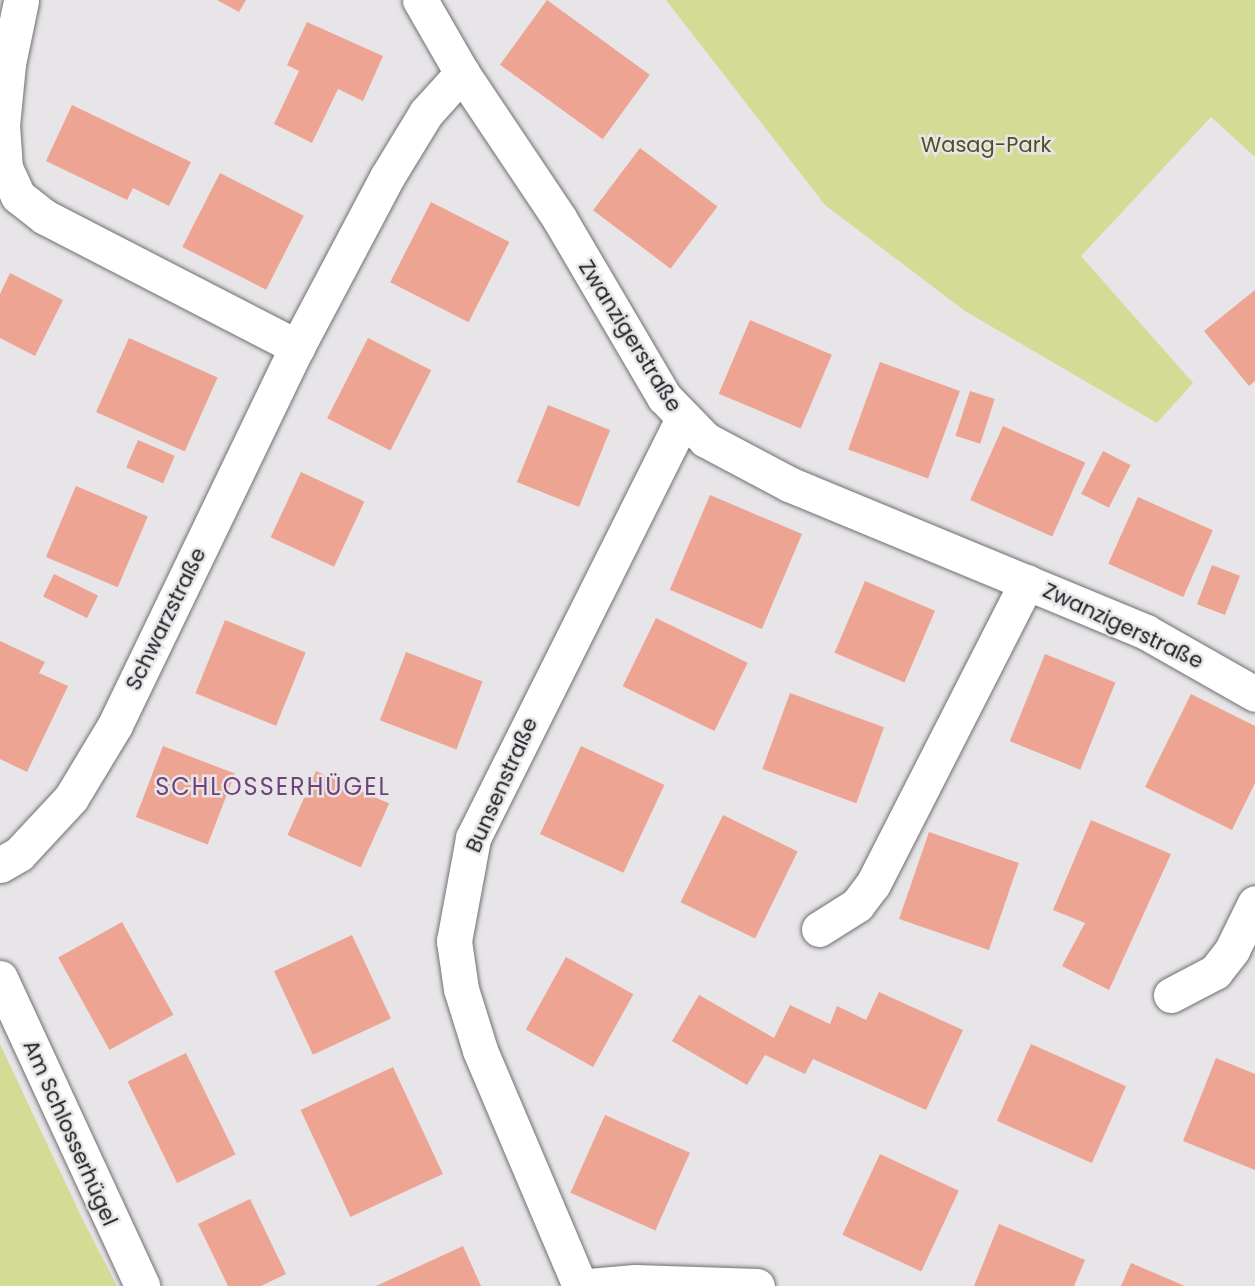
<!DOCTYPE html>
<meta charset="utf-8">
<style>
body{margin:0}
#map{position:relative;width:1255px;height:1286px;overflow:hidden;background:#e7e5e8;font-family:Poppins,sans-serif}
div>[style]{position:absolute}
[style*='--x']{left:calc(var(--x)*1px);top:calc(var(--y)*1px);width:calc(var(--w)*1px);rotate:calc(var(--a)*1deg)}
.green>*{inset:0;background:#d4db95}
.building>*{inset:0;background:#eea493;transform-origin:0 0}
.roads{filter:drop-shadow(0 0 2px #716f72) drop-shadow(0 0 2px #716f72)}
.minor>*{height:35px;margin:-17.5px;padding:0 17.5px;transform-origin:17.5px;border-radius:17.5px;background:#fff}
span{translate:-50% -50%;white-space:nowrap;text-align:center;line-height:1.15;-webkit-text-stroke:5px #e7e5e8;paint-order:stroke}
.park-label{font-size:21px;color:#4e521f}
.street-label{font-size:21px;color:#222123}
.quarter-label{font-size:24px;color:#6f437a;letter-spacing:2px}
</style>
<div id="map">
<div class="green">
<i style="clip-path:polygon(666px 0,1255px 0,1255px 157px,1211px 117px,1081px 256px,1193px 383px,1157px 423px,965px 311px,825px 205px)"></i>
<i style="clip-path:polygon(0 1044px,82px 1218px,117px 1286px,0 1286px)"></i>
</div>
<div class="building">
<i style="clip-path:polygon(217px 0,246px 0,239px 12px)"></i>
<i style="left:547px;top:0;width:127px;height:80px;rotate:36deg"></i>
<i style="clip-path:polygon(307px 22px,383px 56px,363px 101px,338px 89px,312px 143px,274px 124px,299px 71px,287px 65px)"></i>
<i style="clip-path:polygon(72px 105px,191px 162px,169px 206px,133px 188px,127px 200px,46px 161px)"></i>
<i style="left:640px;top:148px;width:97px;height:78px;rotate:37deg"></i>
<i style="left:220px;top:173px;width:94px;height:83px;rotate:27deg"></i>
<i style="left:431px;top:202px;width:88px;height:90px;rotate:27deg"></i>
<i style="clip-path:polygon(10px 273px,63px 300px,35px 356px,0 338px,0 294px)"></i>
<i style="clip-path:polygon(1255px 290px,1255px 381px,1249px 386px,1204px 331px)"></i>
<i style="left:750px;top:320px;width:89px;height:80px;rotate:23deg"></i>
<i style="left:129px;top:338px;width:97px;height:81px;rotate:24deg"></i>
<i style="left:368px;top:338px;width:71px;height:90px;rotate:27deg"></i>
<i style="left:880px;top:362px;width:85px;height:93px;rotate:20deg"></i>
<i style="left:970px;top:391px;width:26px;height:47px;rotate:18deg"></i>
<i style="left:548px;top:405px;width:67px;height:83px;rotate:22deg"></i>
<i style="left:1003px;top:426px;width:90px;height:81px;rotate:24deg"></i>
<i style="left:138px;top:440px;width:40px;height:30px;rotate:23deg"></i>
<i style="left:1103px;top:451px;width:31px;height:48px;rotate:27deg"></i>
<i style="left:301px;top:472px;width:70px;height:72px;rotate:25deg"></i>
<i style="left:76px;top:486px;width:78px;height:77px;rotate:23deg"></i>
<i style="left:710px;top:495px;width:100px;height:103px;rotate:23deg"></i>
<i style="left:1138px;top:497px;width:82px;height:73px;rotate:24deg"></i>
<i style="left:1212px;top:565px;width:30px;height:42px;rotate:21deg"></i>
<i style="left:54px;top:574px;width:49px;height:25px;rotate:26deg"></i>
<i style="left:865px;top:581px;width:76px;height:78px;rotate:23deg"></i>
<i style="left:656px;top:618px;width:102px;height:76px;rotate:26deg"></i>
<i style="left:225px;top:620px;width:87px;height:79px;rotate:22deg"></i>
<i style="clip-path:polygon(0 641px,45px 662px,39px 673px,68px 686px,27px 772px,0 759px)"></i>
<i style="left:406px;top:652px;width:82px;height:73px;rotate:21deg"></i>
<i style="left:1045px;top:654px;width:76px;height:94px;rotate:22deg"></i>
<i style="left:790px;top:693px;width:100px;height:81px;rotate:20deg"></i>
<i style="clip-path:polygon(1191px 694px,1255px 726px,1255px 783px,1232px 830px,1145px 787px)"></i>
<i style="left:163px;top:746px;width:77px;height:76px;rotate:21deg"></i>
<i style="left:581px;top:746px;width:92px;height:97px;rotate:25deg"></i>
<i style="left:316px;top:771px;width:80px;height:70px;rotate:24deg"></i>
<i style="left:723px;top:815px;width:83px;height:97px;rotate:26deg"></i>
<i style="clip-path:polygon(1091px 820px,1171px 854px,1109px 990px,1062px 966px,1085px 923px,1053px 910px)"></i>
<i style="left:929px;top:832px;width:95px;height:92px;rotate:19deg"></i>
<i style="left:122px;top:922px;width:106px;height:73px;rotate:61deg"></i>
<i style="left:352px;top:935px;width:92px;height:86px;rotate:65deg"></i>
<i style="left:566px;top:957px;width:77px;height:83px;rotate:29deg"></i>
<i style="clip-path:polygon(879px 992px,963px 1030px,926px 1110px,813px 1059px,805px 1074px,765px 1055px,747px 1085px,672px 1041px,699px 995px,774px 1038px,790px 1005px,830px 1024px,837px 1006px,866px 1020px)"></i>
<i style="left:1031px;top:1044px;width:104px;height:84px;rotate:24deg"></i>
<i style="left:186px;top:1053px;width:113px;height:65px;rotate:64deg"></i>
<i style="clip-path:polygon(1216px 1058px,1255px 1074px,1255px 1170px,1183px 1141px)"></i>
<i style="left:393px;top:1067px;width:118px;height:102px;rotate:65deg"></i>
<i style="left:605px;top:1115px;width:93px;height:85px;rotate:24deg"></i>
<i style="left:880px;top:1154px;width:87px;height:89px;rotate:25deg"></i>
<i style="clip-path:polygon(250px 1199px,286px 1274px,261px 1286px,228px 1286px,198px 1224px)"></i>
<i style="clip-path:polygon(999px 1224px,1085px 1260px,1074px 1286px,974px 1286px)"></i>
<i style="clip-path:polygon(463px 1246px,481px 1286px,376px 1286px)"></i>
<i style="clip-path:polygon(1131px 1263px,1185px 1286px,1121px 1286px)"></i>
</div>
<div class="roads">
<div class="minor">
<i style="--x:420;--y:0;--w:84;--a:60.1"></i>
<i style="--x:462;--y:73;--w:174;--a:56.2"></i>
<i style="--x:559;--y:218;--w:208;--a:59.6"></i>
<i style="--x:664;--y:397;--w:60;--a:45.7"></i>
<i style="--x:706;--y:440;--w:94;--a:27.9"></i>
<i style="--x:789;--y:484;--w:386;--a:22.5"></i>
<i style="--x:1146;--y:632;--w:125;--a:29.6"></i>
<i style="--x:21;--y:1;--w:64;--a:101.7"></i>
<i style="--x:8;--y:64;--w:61;--a:95.6"></i>
<i style="--x:2;--y:125;--w:43;--a:86"></i>
<i style="--x:5;--y:168;--w:31;--a:65"></i>
<i style="--x:18;--y:196;--w:34;--a:38"></i>
<i style="--x:45;--y:217;--w:284;--a:27.3"></i>
<i style="--x:0;--y:865;--w:22;--a:-30"></i>
<i style="--x:19;--y:854;--w:76;--a:-47.1"></i>
<i style="--x:71;--y:798;--w:85;--a:-58.9"></i>
<i style="--x:115;--y:725;--w:420;--a:-64.3"></i>
<i style="--x:297;--y:347;--w:192;--a:-62.1"></i>
<i style="--x:387;--y:177;--w:75;--a:-58.6"></i>
<i style="--x:426;--y:113;--w:54;--a:-48"></i>
<i style="--x:819;--y:929;--w:45;--a:-32.3"></i>
<i style="--x:857;--y:905;--w:26;--a:-53"></i>
<i style="--x:873;--y:884;--w:339;--a:-63"></i>
<i style="--x:0;--y:978;--w:339;--a:65.2"></i>
<i style="--x:1171;--y:995;--w:50;--a:-27.6"></i>
<i style="--x:1215;--y:972;--w:28;--a:-52"></i>
<i style="--x:1232;--y:950;--w:52;--a:-63.9"></i>
<i style="--x:580;--y:1286;--w:256;--a:-113"></i>
<i style="--x:480;--y:1050;--w:64;--a:-107.3"></i>
<i style="--x:461;--y:989;--w:49;--a:-98.3"></i>
<i style="--x:454;--y:941;--w:105;--a:-79.5"></i>
<i style="--x:473;--y:838;--w:467;--a:-63.4"></i>
<i style="--x:589;--y:1286;--w:46;--a:-5"></i>
<i style="--x:635;--y:1282;--w:122;--a:1.9"></i>
</div>
</div>
<div class="park-label">
<span style="left:986px;top:145px">Wasag-Park</span>
</div>
<div class="street-label">
<span style="left:630px;top:336px;rotate:58deg">Zwanzigerstraße</span>
<span style="left:166px;top:619px;rotate:-64deg">Schwarzstraße</span>
<span style="left:1123px;top:626px;rotate:25deg">Zwanzigerstraße</span>
<span style="left:502px;top:785px;rotate:-66deg">Bunsenstraße</span>
<span style="left:70px;top:1133px;rotate:66deg">Am Schlosserhügel</span>
</div>
<div class="quarter-label">
<span style="left:273px;top:787px">SCHLOSSERHÜGEL</span>
</div>
</div>
